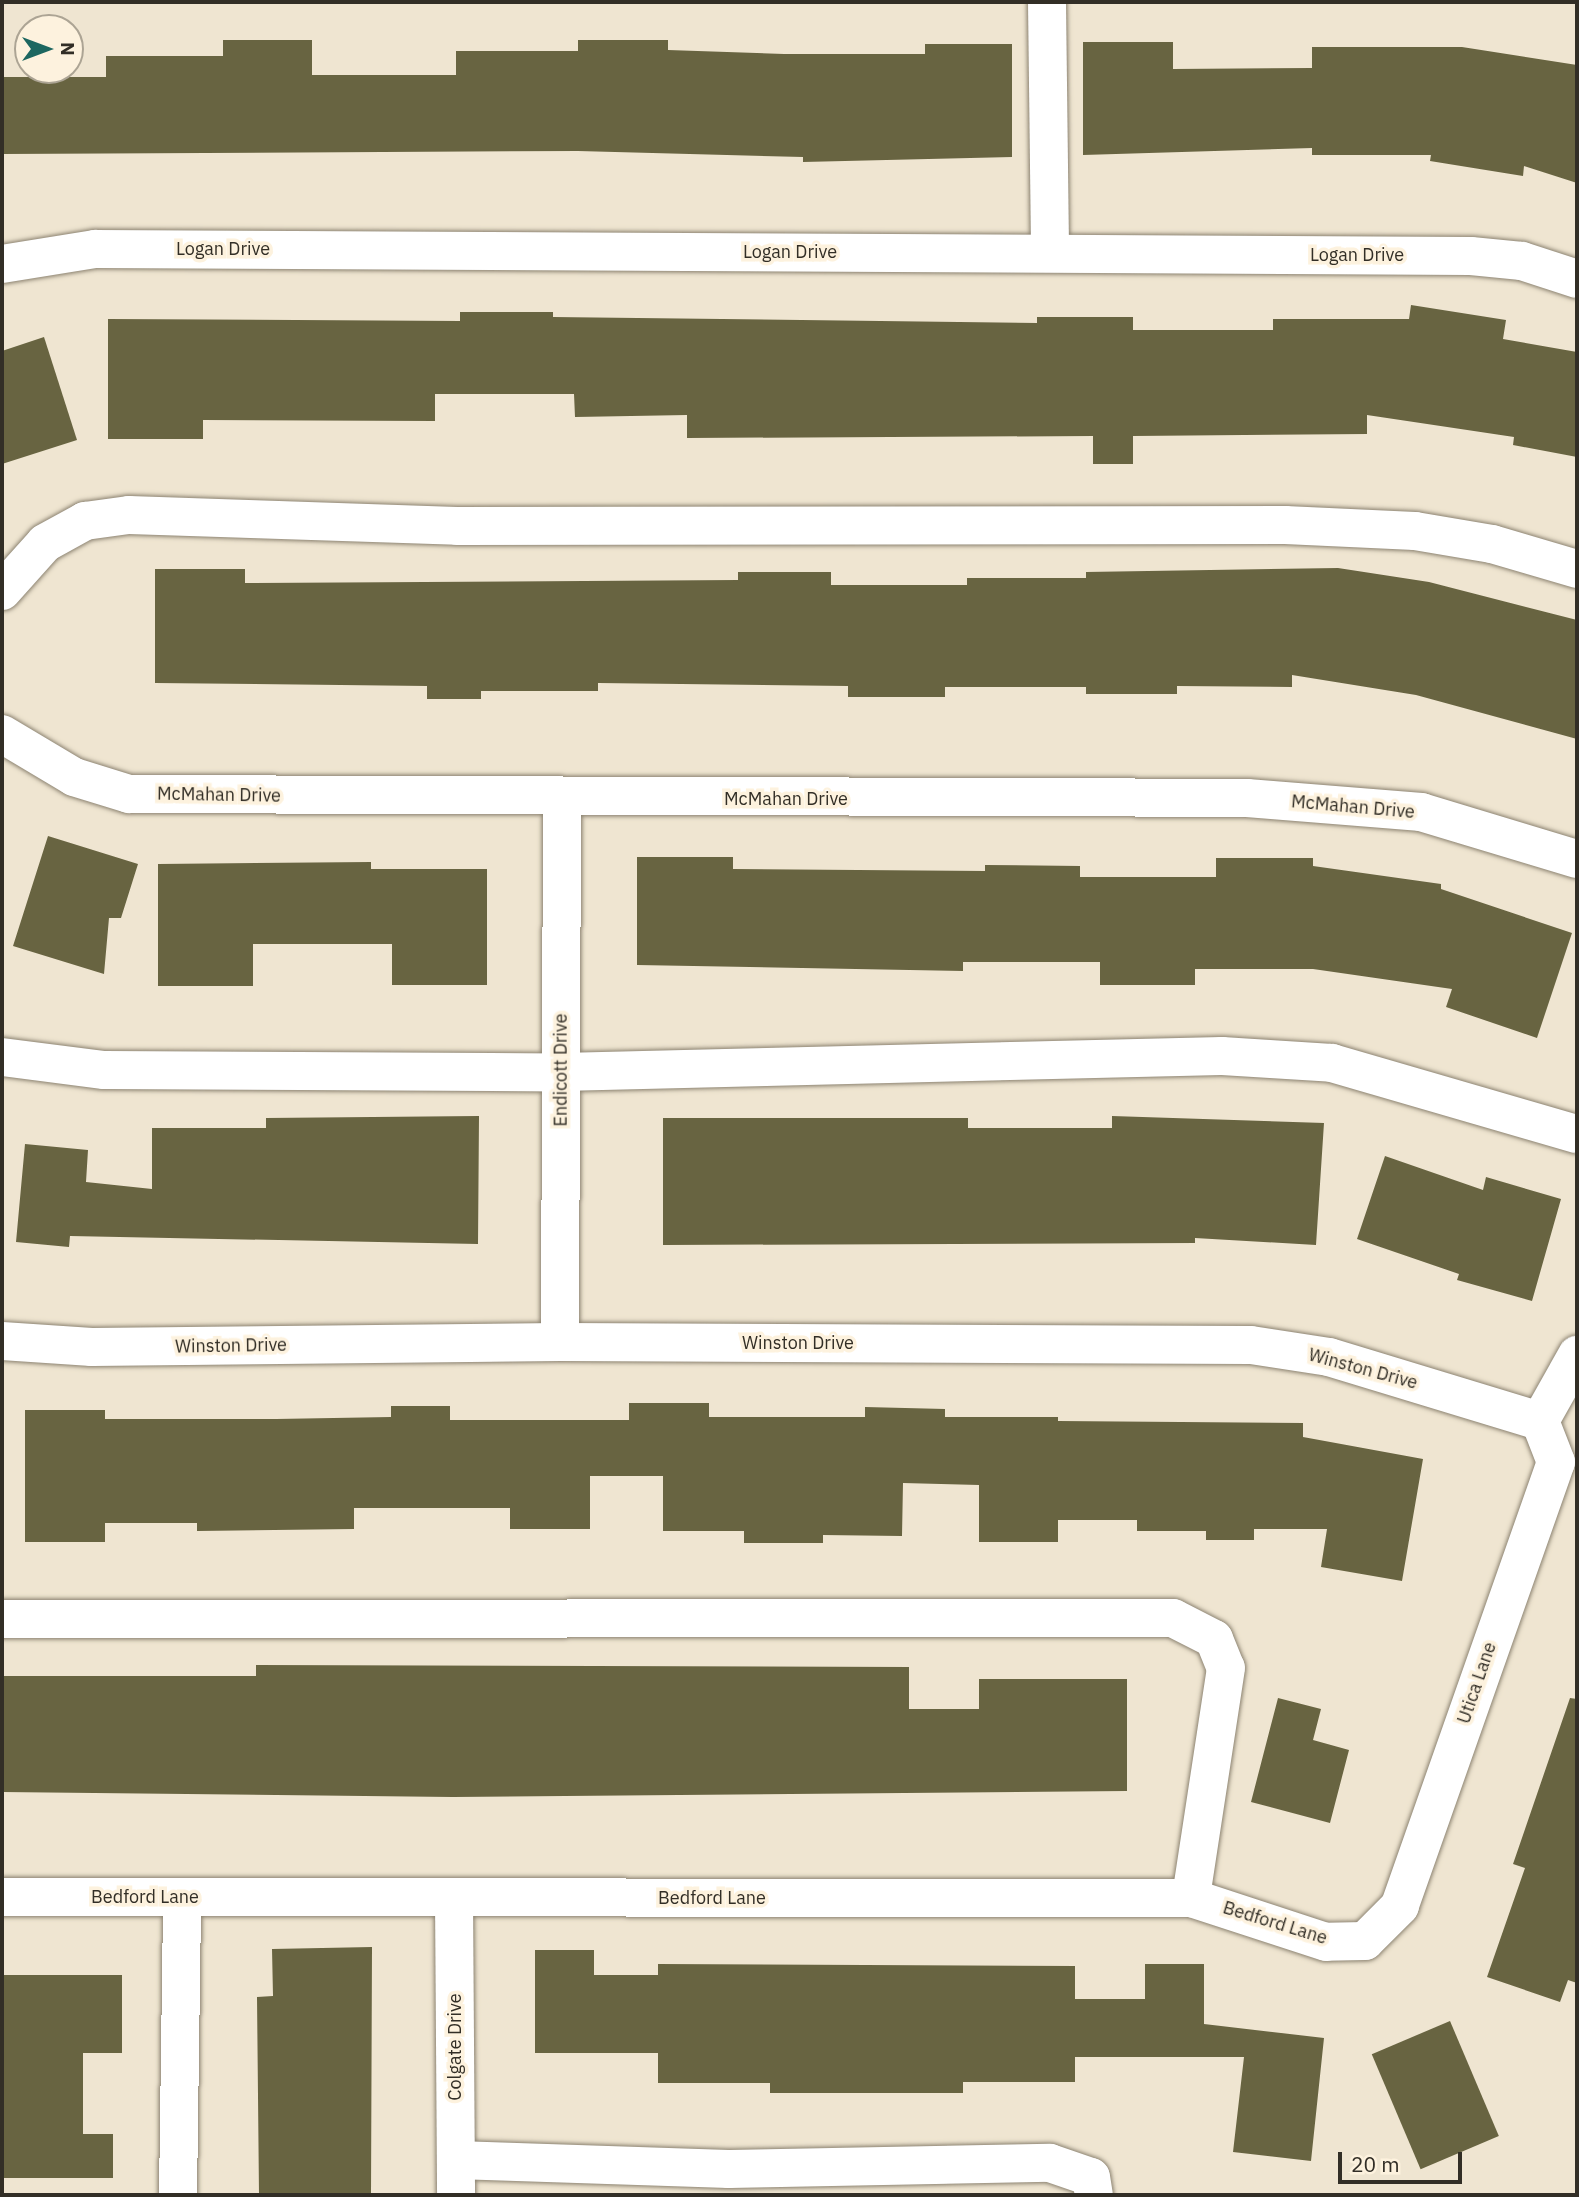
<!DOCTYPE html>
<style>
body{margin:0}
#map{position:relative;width:1579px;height:2197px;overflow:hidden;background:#efe5d1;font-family:"IBM Plex Sans",sans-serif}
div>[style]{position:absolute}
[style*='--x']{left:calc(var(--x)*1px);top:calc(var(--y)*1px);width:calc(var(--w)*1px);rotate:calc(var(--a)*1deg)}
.building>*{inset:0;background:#686441;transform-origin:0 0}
.roads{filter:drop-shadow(0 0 2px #8c8371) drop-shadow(0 0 2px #8c8371)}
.minor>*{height:38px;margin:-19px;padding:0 19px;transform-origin:19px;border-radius:19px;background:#fff}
span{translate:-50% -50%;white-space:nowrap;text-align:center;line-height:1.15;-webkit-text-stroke:7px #fdf2de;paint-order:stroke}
.street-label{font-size:18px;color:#322e26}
.frame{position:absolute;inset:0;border:4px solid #322e26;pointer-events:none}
.north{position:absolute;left:14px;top:14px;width:70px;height:70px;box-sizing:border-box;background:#fdf2de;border:2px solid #aca494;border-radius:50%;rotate:90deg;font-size:19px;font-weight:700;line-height:28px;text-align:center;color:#322e26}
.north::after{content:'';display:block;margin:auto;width:24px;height:32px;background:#1d6760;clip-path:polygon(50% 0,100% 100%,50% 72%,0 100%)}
.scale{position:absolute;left:1338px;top:2152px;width:124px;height:32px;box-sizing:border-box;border:4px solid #322e26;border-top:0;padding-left:9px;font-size:21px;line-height:24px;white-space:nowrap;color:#322e26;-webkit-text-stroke:5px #fdf2de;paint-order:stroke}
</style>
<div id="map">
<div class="building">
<i style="clip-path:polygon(223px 40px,312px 40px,312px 75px,456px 75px,456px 51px,578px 51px,578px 40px,668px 40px,668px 50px,784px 54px,925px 54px,925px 44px,1012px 44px,1012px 157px,803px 162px,803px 157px,578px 151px,2px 154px,2px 77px,106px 77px,106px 56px,223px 56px)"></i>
<i style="clip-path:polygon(1083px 42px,1173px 42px,1173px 69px,1312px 68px,1312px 47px,1462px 47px,1577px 65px,1577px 183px,1524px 166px,1523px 176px,1430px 161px,1431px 155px,1312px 155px,1312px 148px,1083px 155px)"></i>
<i style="clip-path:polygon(1411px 305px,1506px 320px,1503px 339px,1577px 352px,1577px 457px,1513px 445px,1514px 437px,1367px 415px,1367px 434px,1133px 436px,1133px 464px,1093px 464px,1093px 436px,687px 438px,687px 415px,575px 417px,574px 394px,435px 394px,435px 421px,203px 420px,203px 439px,108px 439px,108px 319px,460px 321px,460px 312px,553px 312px,553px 317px,1037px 323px,1037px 317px,1133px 317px,1133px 330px,1273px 330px,1273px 319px,1409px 319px)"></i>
<i style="clip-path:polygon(44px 337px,77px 440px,2px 464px,2px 351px)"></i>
<i style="clip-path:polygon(1338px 568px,1429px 582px,1577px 620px,1577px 739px,1416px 695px,1292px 675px,1292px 687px,1177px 686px,1177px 694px,1086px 694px,1086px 687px,945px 687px,945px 697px,848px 697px,848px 686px,598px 683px,598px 691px,481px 691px,481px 699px,427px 699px,427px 686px,155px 683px,155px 569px,245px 569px,245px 583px,738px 580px,738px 572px,831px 572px,831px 585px,967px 585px,967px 578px,1086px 578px,1086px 572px)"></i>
<i style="clip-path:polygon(48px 836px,138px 864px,121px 918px,109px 918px,104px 974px,13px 946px)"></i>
<i style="clip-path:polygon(637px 857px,733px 857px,733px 869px,985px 871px,985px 865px,1080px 866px,1080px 877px,1216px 877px,1216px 858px,1313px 858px,1313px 866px,1441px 884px,1441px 889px,1572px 933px,1537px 1038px,1446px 1007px,1452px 989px,1313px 969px,1195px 969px,1195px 985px,1100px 985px,1100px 962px,963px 962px,963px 971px,637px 965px)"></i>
<i style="clip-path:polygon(371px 862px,371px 869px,487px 869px,487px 985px,392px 985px,392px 944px,253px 944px,253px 986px,158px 986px,158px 864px)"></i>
<i style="clip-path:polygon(479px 1116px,478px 1244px,70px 1236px,69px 1247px,16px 1242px,25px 1144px,88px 1150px,86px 1182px,152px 1189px,152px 1128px,266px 1128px,266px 1118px)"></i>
<i style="clip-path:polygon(1112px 1116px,1324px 1123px,1316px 1245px,1195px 1238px,1195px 1243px,663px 1245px,663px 1118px,968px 1118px,968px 1128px,1112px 1128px)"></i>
<i style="clip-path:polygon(1385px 1156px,1483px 1190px,1486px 1177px,1561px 1199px,1532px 1301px,1457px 1280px,1459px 1274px,1357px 1239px)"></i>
<i style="clip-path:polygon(629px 1403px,709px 1403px,709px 1417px,865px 1417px,865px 1407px,945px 1409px,945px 1417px,1058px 1417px,1058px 1421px,1303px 1423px,1303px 1437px,1423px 1459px,1402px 1581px,1321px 1567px,1327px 1529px,1254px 1529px,1254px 1540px,1206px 1540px,1206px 1531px,1137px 1531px,1137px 1520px,1058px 1520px,1058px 1542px,979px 1542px,979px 1485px,903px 1483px,902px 1536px,823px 1535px,823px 1543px,744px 1543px,744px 1531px,663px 1531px,663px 1476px,590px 1476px,590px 1529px,510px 1529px,510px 1508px,354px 1508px,354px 1529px,197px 1531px,197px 1523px,105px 1523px,105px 1542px,25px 1542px,25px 1410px,105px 1410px,105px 1419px,276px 1419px,391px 1417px,391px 1406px,450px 1406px,450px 1420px,629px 1420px)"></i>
<i style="clip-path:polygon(256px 1665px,909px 1667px,909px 1709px,979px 1709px,979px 1679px,1127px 1679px,1127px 1791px,453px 1797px,2px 1792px,2px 1676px,256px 1676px)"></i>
<i style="clip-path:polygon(1278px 1698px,1321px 1709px,1313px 1740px,1349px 1750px,1330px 1823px,1251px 1802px)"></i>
<i style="clip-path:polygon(1570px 1698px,1577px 1699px,1577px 1983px,1568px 1980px,1560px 2002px,1487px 1977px,1525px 1868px,1513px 1864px)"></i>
<i style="clip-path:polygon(372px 1947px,371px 2195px,259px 2195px,257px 1997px,273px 1996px,272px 1949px)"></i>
<i style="clip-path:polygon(535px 1950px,594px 1950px,594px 1975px,658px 1975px,658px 1964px,1075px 1966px,1075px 1999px,1145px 1999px,1145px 1964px,1204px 1964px,1204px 2024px,1324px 2038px,1311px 2161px,1233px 2152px,1244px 2057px,1075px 2057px,1075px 2082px,963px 2082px,963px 2093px,770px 2093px,770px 2083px,658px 2083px,658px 2053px,535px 2053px)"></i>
<i style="clip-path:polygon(2px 1975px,122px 1975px,122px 2053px,83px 2053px,83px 2134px,113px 2134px,113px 2178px,2px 2178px)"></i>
<i style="left:1450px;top:2021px;width:125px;height:85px;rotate:67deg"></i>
</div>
<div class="roads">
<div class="minor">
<i style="--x:1047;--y:2;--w:251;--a:89.3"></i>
<i style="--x:2;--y:264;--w:94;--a:-9.2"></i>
<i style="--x:95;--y:249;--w:1376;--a:0.29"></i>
<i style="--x:1471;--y:256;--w:51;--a:5.6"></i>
<i style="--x:1522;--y:261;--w:58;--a:18.1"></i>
<i style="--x:2;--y:591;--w:64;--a:-48.1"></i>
<i style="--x:45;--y:543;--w:46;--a:-28.8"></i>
<i style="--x:85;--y:521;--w:44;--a:-7.8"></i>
<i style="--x:129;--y:515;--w:328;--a:1.9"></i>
<i style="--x:457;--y:526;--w:828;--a:-0.07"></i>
<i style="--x:1285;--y:525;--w:130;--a:2.6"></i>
<i style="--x:1415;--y:531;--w:78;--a:9.6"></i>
<i style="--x:1492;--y:544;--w:89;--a:16.4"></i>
<i style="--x:2;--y:734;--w:84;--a:30.8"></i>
<i style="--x:74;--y:777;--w:58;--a:17.2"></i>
<i style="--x:129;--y:794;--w:1118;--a:0.2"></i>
<i style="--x:1247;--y:798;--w:175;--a:4.6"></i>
<i style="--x:1421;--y:812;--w:163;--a:16.8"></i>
<i style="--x:2;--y:1057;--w:103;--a:7.3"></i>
<i style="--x:104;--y:1070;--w:457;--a:0.3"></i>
<i style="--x:561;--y:1072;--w:661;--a:-1.39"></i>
<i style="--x:1222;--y:1056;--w:110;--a:3.6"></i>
<i style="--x:1332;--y:1063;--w:255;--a:16.2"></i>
<i style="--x:2;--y:1341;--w:90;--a:3.8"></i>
<i style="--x:92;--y:1347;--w:468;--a:-0.6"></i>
<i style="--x:560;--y:1342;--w:691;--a:0.25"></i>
<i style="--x:1251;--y:1345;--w:79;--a:8.7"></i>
<i style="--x:1329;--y:1357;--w:220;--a:16.9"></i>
<i style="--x:1540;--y:1421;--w:44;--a:68.7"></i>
<i style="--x:1556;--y:1462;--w:471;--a:109.4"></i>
<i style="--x:1400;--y:1906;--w:49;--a:135"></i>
<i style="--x:1365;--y:1941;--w:39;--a:179"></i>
<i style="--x:1326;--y:1942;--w:142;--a:-161.9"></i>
<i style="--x:1191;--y:1898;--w:1189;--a:-179.95"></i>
<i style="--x:560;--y:1342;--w:543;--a:-89.79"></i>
<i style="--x:1540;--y:1421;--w:76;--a:-60.7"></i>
<i style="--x:2;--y:1619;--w:1171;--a:-0.05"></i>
<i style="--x:1173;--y:1618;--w:46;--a:27.1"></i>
<i style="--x:1214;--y:1639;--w:31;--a:68"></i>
<i style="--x:1226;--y:1668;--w:233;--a:98.7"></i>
<i style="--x:454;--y:1898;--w:297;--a:89.6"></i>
<i style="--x:456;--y:2160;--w:273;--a:1.9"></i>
<i style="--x:729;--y:2169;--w:321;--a:-1.1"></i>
<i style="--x:1050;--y:2163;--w:43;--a:18.9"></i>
<i style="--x:1091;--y:2177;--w:18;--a:81"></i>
<i style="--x:178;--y:2195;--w:298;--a:-89.2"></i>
</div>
</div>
<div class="street-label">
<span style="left:223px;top:249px">Logan Drive</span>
<span style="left:790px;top:252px">Logan Drive</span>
<span style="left:1357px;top:255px">Logan Drive</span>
<span style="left:219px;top:795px;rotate:1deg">McMahan Drive</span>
<span style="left:786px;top:799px">McMahan Drive</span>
<span style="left:1353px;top:807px;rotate:5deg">McMahan Drive</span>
<span style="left:561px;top:1070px;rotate:-90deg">Endicott Drive</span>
<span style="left:798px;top:1343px">Winston Drive</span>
<span style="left:231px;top:1346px;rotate:-1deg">Winston Drive</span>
<span style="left:1363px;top:1369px;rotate:15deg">Winston Drive</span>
<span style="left:1477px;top:1683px;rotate:-71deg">Utica Lane</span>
<span style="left:145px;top:1897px">Bedford Lane</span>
<span style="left:712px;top:1898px">Bedford Lane</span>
<span style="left:1275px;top:1923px;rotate:17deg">Bedford Lane</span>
<span style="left:455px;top:2047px;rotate:-90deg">Colgate Drive</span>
</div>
<div class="frame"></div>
<div class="north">N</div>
<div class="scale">20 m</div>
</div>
